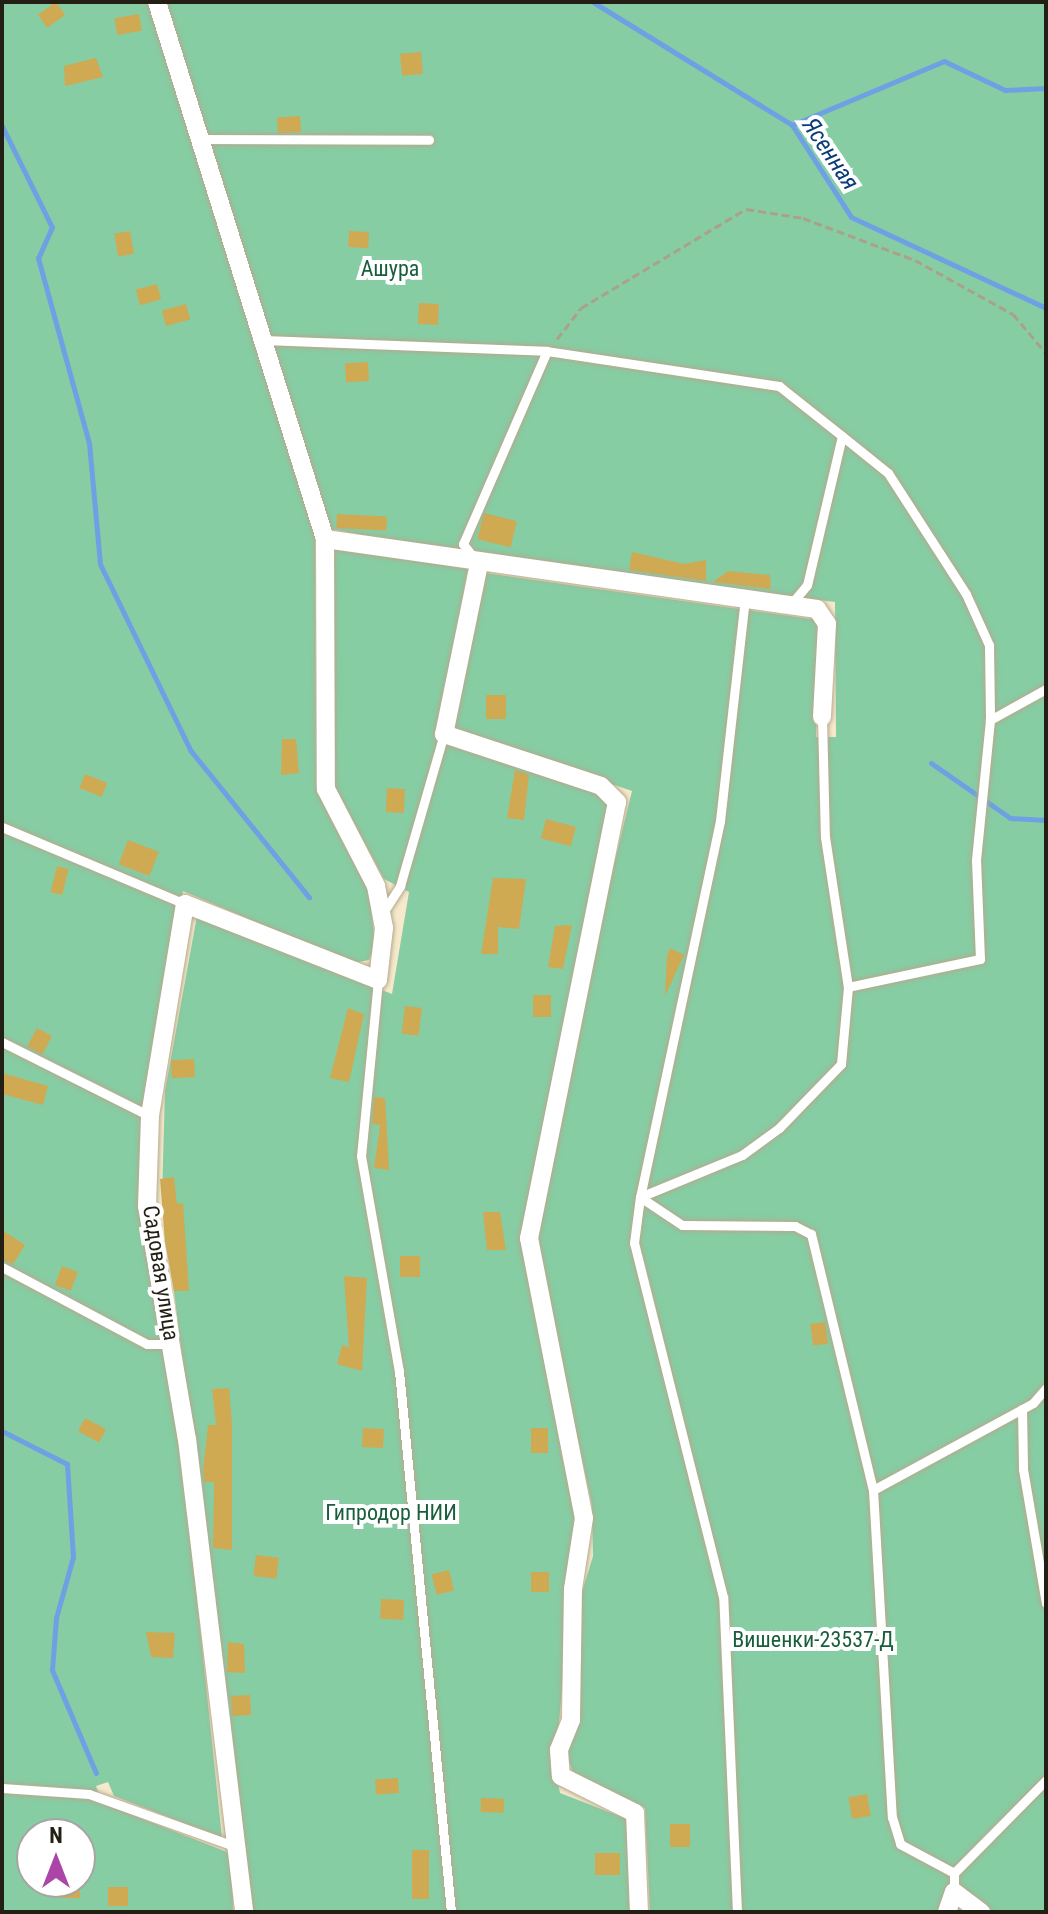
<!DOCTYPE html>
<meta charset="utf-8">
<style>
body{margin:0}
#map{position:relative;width:1048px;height:1914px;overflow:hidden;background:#f7eacc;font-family:"Roboto Condensed",sans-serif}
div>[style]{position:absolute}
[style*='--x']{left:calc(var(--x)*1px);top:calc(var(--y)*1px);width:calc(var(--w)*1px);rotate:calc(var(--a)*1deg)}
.green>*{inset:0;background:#86cda4}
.stream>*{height:5px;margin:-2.5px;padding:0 2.5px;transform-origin:2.5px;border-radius:2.5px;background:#6ea0e4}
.building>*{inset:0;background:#cfaa52;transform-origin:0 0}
.path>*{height:3px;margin-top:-1.5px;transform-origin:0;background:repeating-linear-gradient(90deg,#aba18a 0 8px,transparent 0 12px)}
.roads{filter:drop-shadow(0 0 2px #b5a98d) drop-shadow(0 0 2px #b5a98d)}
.lane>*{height:9px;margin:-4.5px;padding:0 4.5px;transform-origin:4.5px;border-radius:4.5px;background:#fff}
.street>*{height:18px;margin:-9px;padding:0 9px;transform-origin:9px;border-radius:9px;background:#fff}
span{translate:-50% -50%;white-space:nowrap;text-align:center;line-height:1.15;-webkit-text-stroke:8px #fff;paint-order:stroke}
.park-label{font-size:22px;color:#195e3d}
.street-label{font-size:22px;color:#241f14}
.water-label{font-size:24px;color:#0a3c79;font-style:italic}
.frame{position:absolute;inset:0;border:4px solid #241f14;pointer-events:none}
.north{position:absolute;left:16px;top:1818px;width:80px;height:80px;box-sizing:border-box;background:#fff;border:2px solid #a7a5a1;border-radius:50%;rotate:0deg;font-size:22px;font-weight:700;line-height:32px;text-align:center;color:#241f14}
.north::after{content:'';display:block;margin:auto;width:28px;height:36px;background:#ac45a8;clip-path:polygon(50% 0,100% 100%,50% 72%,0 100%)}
</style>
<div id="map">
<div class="green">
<i style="clip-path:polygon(evenodd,2px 2px,1046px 2px,1046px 1910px,995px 1912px,965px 1897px,940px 1912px,650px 1912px,645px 1808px,574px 1775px,565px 1751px,580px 1599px,593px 1556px,592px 1505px,534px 1237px,575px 1024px,632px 791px,454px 730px,485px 573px,818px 620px,816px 737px,836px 737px,835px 602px,487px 558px,331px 529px,315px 537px,316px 786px,369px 887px,375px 945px,369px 960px,353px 963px,183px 891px,148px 1098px,143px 1202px,177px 1407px,222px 1838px,114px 1796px,108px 1782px,96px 1786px,102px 1803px,232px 1854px,233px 1912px,2px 1912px,2px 2px,32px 1834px,80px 1834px,80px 1882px,32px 1882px,32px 1834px)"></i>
<i style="clip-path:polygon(331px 546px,468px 567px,439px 741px,596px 793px,610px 806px,521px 1234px,578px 1508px,555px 1769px,560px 1793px,627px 1819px,633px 1912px,252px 1912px,162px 1196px,165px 1091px,197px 916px,392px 994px,409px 892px,384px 879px,332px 782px)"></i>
</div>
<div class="stream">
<i style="--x:593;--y:2;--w:234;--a:31.7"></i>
<i style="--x:792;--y:125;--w:109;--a:57.3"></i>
<i style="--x:851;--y:217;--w:215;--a:25"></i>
<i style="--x:792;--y:125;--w:165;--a:-22.8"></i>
<i style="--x:944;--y:61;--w:68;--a:25.4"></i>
<i style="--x:1005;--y:90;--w:41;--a:-2.8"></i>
<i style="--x:2;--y:126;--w:113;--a:63.7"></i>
<i style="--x:52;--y:227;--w:34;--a:114"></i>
<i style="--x:38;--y:258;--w:192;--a:74.6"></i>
<i style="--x:89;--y:443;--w:121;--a:84.8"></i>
<i style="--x:100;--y:564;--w:208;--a:64.1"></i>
<i style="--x:191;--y:751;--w:188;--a:51.1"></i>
<i style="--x:931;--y:763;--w:96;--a:34.8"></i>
<i style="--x:1010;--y:818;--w:36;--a:3"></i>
<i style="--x:2;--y:1431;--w:73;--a:26.9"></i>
<i style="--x:67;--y:1464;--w:93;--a:86.3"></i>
<i style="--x:73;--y:1557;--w:63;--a:105.6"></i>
<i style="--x:56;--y:1618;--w:52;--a:94.4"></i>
<i style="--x:52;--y:1670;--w:112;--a:66.9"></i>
</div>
<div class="building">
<i style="left:56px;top:2px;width:16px;height:22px;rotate:55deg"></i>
<i style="left:139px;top:14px;width:17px;height:25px;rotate:80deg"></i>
<i style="left:421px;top:52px;width:22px;height:21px;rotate:85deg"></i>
<i style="clip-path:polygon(96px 58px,103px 77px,65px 86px,64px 66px)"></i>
<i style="left:300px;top:116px;width:16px;height:23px;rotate:86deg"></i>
<i style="left:130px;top:231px;width:23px;height:16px;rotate:80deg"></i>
<i style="left:349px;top:231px;width:20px;height:16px;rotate:3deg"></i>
<i style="left:157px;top:284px;width:16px;height:22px;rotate:75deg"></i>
<i style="left:419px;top:303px;width:20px;height:21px;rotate:3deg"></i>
<i style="left:186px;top:304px;width:16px;height:25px;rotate:75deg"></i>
<i style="left:368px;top:362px;width:19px;height:23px;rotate:87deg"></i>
<i style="left:484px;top:513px;width:34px;height:27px;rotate:14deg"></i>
<i style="left:337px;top:514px;width:50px;height:14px;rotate:3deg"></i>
<i style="clip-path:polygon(632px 552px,684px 564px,706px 560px,706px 581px,629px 570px)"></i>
<i style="clip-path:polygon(728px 571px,770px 575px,771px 589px,713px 582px)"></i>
<i style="left:486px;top:695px;width:20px;height:24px"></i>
<i style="clip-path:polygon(282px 739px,296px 739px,299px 773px,281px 775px)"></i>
<i style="clip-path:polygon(515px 770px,529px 775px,524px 820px,507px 818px)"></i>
<i style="left:85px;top:774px;width:24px;height:15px;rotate:22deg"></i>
<i style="left:387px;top:788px;width:18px;height:24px;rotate:3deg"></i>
<i style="left:546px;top:819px;width:31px;height:20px;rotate:15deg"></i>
<i style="left:128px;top:840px;width:33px;height:26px;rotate:21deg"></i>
<i style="left:57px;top:866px;width:12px;height:27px;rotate:14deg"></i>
<i style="clip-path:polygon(493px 878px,526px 879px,519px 929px,498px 927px,498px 954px,481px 954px)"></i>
<i style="clip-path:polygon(572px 925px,563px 969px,548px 967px,555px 926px)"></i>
<i style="clip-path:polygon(670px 948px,684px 955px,665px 996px,667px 956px)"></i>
<i style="left:533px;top:995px;width:18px;height:22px"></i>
<i style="left:405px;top:1006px;width:17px;height:28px;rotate:7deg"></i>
<i style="clip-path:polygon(348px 1008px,364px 1014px,349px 1082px,330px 1078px)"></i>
<i style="left:37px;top:1028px;width:17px;height:21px;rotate:28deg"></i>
<i style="left:194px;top:1059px;width:18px;height:23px;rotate:87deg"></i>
<i style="clip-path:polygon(2px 1073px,48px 1086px,43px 1105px,2px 1094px)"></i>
<i style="clip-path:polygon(374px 1097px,385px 1098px,389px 1170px,374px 1168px,380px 1125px,372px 1124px)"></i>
<i style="clip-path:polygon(174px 1177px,177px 1204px,183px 1203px,189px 1291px,174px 1291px,165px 1242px,160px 1179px)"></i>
<i style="clip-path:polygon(483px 1212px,500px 1212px,506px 1250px,487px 1250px)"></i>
<i style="clip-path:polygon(2px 1230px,25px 1245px,13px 1264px,2px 1260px)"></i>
<i style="left:420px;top:1256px;width:21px;height:20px;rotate:90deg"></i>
<i style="left:62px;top:1266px;width:17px;height:20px;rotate:21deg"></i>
<i style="clip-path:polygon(344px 1276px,367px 1278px,362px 1371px,337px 1364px,342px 1345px,349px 1347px)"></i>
<i style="left:825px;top:1322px;width:22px;height:15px;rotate:82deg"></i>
<i style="clip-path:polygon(229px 1388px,232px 1423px,232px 1550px,213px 1548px,214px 1482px,204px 1482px,203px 1471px,208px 1425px,216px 1425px,212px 1389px)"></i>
<i style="left:85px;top:1418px;width:24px;height:15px;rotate:28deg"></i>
<i style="left:363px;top:1428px;width:21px;height:19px;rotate:3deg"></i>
<i style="left:531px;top:1428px;width:17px;height:25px"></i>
<i style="left:256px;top:1555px;width:23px;height:21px;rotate:7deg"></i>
<i style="left:449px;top:1570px;width:21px;height:18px;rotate:76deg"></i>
<i style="left:549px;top:1572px;width:20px;height:18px;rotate:90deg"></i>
<i style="left:381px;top:1599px;width:23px;height:20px;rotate:2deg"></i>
<i style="clip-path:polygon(146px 1632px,175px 1633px,173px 1658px,151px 1657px)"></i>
<i style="clip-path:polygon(228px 1642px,244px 1644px,245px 1673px,227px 1672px)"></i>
<i style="left:250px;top:1695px;width:20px;height:19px;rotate:87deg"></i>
<i style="left:398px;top:1778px;width:15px;height:23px;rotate:86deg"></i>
<i style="left:867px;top:1794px;width:22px;height:19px;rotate:80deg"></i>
<i style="left:481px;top:1798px;width:23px;height:14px;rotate:2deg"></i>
<i style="left:670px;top:1824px;width:20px;height:23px"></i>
<i style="left:412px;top:1850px;width:17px;height:49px"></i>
<i style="left:595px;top:1853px;width:25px;height:22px"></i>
<i style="left:59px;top:1882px;width:21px;height:16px"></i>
<i style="left:108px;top:1887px;width:20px;height:19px"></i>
</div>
<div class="path">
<i style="--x:557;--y:339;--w:39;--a:-52"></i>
<i style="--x:581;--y:308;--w:192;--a:-31"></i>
<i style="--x:746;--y:209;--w:58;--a:9"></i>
<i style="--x:803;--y:218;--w:120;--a:20.6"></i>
<i style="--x:915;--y:260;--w:112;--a:28.9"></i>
<i style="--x:1013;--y:314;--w:51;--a:49.8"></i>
</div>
<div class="roads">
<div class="lane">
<i style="--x:198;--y:139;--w:231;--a:0.2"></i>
<i style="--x:262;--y:340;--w:285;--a:2.2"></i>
<i style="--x:547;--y:351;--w:235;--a:8.6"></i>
<i style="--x:779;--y:386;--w:80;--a:38.4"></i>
<i style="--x:842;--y:436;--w:153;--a:103.2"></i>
<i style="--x:807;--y:585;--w:25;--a:130"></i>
<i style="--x:842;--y:436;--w:59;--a:38.8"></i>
<i style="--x:888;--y:473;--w:144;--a:57.2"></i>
<i style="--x:966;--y:594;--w:56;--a:65.7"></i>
<i style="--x:989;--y:645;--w:75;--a:89.2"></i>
<i style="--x:474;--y:558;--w:18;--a:-128"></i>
<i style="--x:463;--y:544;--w:210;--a:-66.5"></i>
<i style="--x:745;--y:598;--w:224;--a:96.4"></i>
<i style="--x:720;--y:821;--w:384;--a:102"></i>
<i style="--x:640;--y:1197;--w:50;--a:33.7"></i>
<i style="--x:682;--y:1225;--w:113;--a:0.5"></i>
<i style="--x:795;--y:1226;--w:18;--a:27"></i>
<i style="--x:811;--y:1234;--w:263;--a:76.4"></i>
<i style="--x:873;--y:1490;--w:328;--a:86.7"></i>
<i style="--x:892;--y:1817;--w:28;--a:73"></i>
<i style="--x:900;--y:1844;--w:61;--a:28.2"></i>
<i style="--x:822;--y:717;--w:120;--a:88.6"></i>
<i style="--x:825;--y:837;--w:152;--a:81.3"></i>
<i style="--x:2;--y:827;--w:199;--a:22.8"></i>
<i style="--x:384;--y:911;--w:30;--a:-57"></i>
<i style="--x:400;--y:886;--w:158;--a:-73.9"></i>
<i style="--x:378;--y:980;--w:177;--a:95.5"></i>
<i style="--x:361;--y:1156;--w:218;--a:80"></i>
<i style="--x:399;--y:1371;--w:543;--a:84.51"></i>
<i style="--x:2;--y:1042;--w:165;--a:26.6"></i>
<i style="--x:2;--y:1267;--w:164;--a:28"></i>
<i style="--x:147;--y:1344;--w:24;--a:0"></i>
<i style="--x:1022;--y:1409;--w:60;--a:89"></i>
<i style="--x:1023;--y:1469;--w:136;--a:80.3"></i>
<i style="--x:873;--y:1490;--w:182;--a:-28.5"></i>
<i style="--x:1033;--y:1403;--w:20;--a:-49"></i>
<i style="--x:2;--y:1788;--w:87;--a:3.9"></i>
<i style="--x:89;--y:1794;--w:157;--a:19.7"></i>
<i style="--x:954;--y:1892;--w:19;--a:-90"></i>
<i style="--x:954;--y:1873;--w:131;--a:-45.3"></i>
<i style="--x:737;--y:1912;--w:315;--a:-92.5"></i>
<i style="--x:723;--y:1597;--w:365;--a:-104.1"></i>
<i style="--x:634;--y:1243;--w:46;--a:-82.6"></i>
<i style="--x:640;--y:1197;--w:110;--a:-22.4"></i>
<i style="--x:742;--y:1155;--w:46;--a:-36.1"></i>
<i style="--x:779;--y:1128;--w:89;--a:-45.9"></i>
<i style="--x:841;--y:1064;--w:77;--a:-84.8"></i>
<i style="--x:848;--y:987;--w:135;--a:-12"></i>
<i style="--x:980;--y:959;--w:99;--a:-92.3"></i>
<i style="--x:976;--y:860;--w:141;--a:-84.3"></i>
<i style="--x:990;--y:720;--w:64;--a:-29"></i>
</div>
<div class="street">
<i style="--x:157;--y:2;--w:563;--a:72.63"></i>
<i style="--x:325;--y:539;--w:250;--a:89.8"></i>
<i style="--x:326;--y:789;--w:109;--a:62.7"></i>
<i style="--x:376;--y:886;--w:43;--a:79.2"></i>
<i style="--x:384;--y:928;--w:52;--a:96.6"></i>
<i style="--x:378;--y:980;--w:207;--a:-158.5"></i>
<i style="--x:185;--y:904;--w:215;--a:99.4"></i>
<i style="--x:150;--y:1116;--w:90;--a:91.9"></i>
<i style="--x:147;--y:1206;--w:236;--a:80.3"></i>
<i style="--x:187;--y:1439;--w:476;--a:83.1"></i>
<i style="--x:325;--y:539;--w:497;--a:8.1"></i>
<i style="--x:817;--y:609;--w:18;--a:56"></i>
<i style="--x:827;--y:624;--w:93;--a:93.1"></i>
<i style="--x:479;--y:564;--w:174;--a:101.6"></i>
<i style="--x:444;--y:734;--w:165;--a:18.3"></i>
<i style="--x:601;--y:786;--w:23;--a:45"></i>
<i style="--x:617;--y:802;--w:445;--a:101.4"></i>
<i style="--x:529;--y:1238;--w:285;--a:78.9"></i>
<i style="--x:584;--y:1518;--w:72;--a:98.8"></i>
<i style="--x:573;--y:1589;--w:131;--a:90.9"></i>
<i style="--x:571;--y:1720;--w:32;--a:112"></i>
<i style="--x:559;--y:1750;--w:26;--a:86"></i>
<i style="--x:561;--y:1776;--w:83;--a:26.6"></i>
<i style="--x:635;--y:1813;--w:99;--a:87.7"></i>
<i style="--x:954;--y:1892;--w:34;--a:37"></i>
<i style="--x:947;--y:1912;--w:21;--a:-71"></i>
</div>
</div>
<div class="park-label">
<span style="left:390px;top:269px">Ашура</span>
<span style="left:391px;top:1513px">Гипродор НИИ</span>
<span style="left:813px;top:1640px">Вишенки-23537-Д</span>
</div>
<div class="street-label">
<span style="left:161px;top:1273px;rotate:81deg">Садовая улица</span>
</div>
<div class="water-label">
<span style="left:830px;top:154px;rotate:56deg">Ясенная</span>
</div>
<div class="frame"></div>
<div class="north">N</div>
</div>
